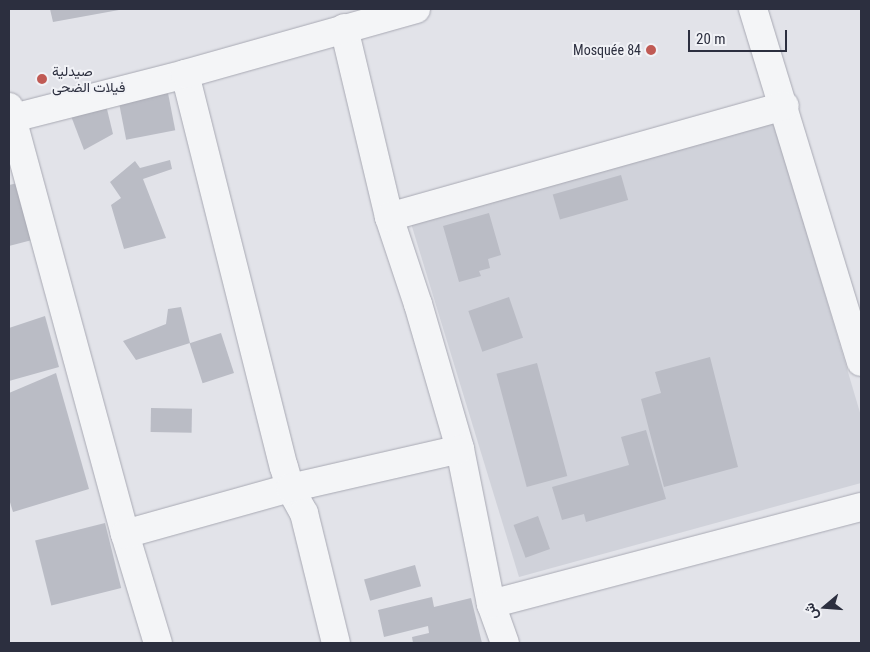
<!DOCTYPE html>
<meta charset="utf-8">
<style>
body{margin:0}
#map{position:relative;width:870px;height:652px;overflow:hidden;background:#e2e3e9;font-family:"Roboto Condensed",Vazirmatn,sans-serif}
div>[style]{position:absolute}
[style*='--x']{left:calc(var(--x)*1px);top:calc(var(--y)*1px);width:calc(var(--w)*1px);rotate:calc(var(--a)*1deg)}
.built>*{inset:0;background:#d0d2da}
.building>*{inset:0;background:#babcc5;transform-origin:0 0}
.roads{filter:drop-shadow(0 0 1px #a8a9b3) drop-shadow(0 0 1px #a8a9b3)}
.minor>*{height:28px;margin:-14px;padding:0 14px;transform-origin:14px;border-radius:14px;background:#f4f5f7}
.dots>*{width:14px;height:14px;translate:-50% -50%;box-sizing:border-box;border:2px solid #f1f2f6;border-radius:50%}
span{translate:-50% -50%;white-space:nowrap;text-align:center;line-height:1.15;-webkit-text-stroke:4px #f1f2f6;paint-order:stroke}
.poi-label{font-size:14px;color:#2c2f3f}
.right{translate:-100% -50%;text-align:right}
.left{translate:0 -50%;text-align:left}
.frame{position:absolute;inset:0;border:10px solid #2c2f3f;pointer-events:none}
.north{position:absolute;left:800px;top:582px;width:50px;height:50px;-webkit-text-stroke:4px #f1f2f6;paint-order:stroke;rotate:252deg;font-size:14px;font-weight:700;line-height:20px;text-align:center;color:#2c2f3f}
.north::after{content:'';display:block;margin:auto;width:18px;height:22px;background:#2c2f3f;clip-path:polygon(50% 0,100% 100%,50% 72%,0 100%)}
.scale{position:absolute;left:688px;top:30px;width:99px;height:22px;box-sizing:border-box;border:2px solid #2c2f3f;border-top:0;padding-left:6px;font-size:15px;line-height:18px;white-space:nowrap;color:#2c2f3f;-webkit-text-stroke:4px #f1f2f6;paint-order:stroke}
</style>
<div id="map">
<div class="built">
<i style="clip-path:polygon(774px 122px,861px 416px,861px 483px,519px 577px,410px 220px)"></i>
</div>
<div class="building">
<i style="clip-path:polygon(50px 9px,119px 9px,119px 10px,53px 22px)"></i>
<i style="left:168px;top:93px;width:38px;height:50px;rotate:79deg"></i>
<i style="clip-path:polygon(106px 105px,113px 134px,84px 150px,71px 116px)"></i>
<i style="clip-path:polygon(170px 160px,172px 169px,143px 179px,166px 238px,124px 249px,111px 205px,121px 198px,110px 182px,135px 161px,140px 168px)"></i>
<i style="left:621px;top:175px;width:26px;height:71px;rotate:74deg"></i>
<i style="clip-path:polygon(18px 183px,32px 240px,9px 246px,9px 185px)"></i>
<i style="clip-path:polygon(489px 213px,501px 255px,488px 259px,490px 268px,479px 271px,481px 276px,459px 282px,443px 226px)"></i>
<i style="left:509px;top:297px;width:43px;height:43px;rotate:71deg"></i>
<i style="clip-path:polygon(181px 307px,190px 343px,136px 360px,123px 341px,166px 324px,168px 309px)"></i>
<i style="clip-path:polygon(45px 316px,59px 367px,9px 381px,9px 328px)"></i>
<i style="left:221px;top:333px;width:42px;height:33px;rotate:72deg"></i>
<i style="clip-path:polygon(710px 357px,738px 467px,664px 487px,641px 399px,661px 393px,655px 372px)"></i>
<i style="left:537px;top:363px;width:117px;height:42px;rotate:75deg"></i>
<i style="clip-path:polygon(56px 373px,89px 489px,13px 512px,9px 499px,9px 393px)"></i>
<i style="left:151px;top:408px;width:41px;height:24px;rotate:1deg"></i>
<i style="clip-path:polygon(646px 430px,666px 499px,586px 522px,584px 514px,562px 520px,552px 487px,629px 465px,621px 437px)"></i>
<i style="left:538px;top:516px;width:35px;height:26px;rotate:70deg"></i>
<i style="left:105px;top:523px;width:67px;height:72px;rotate:76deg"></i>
<i style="left:415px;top:565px;width:22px;height:53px;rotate:74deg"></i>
<i style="clip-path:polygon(432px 597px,434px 607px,471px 598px,482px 643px,413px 643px,412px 637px,429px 633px,428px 626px,384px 637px,378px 610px)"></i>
</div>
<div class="roads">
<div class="minor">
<i style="--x:753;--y:9;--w:369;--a:73"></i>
<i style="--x:344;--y:28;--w:194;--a:76.6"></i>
<i style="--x:389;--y:217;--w:92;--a:71.6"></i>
<i style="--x:418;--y:304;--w:151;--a:73.8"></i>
<i style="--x:460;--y:449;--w:158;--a:78.7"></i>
<i style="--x:491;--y:604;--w:41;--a:70.3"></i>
<i style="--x:185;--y:74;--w:405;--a:75.9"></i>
<i style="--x:284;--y:467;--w:22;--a:74"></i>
<i style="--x:290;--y:488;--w:29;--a:61"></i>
<i style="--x:304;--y:513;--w:134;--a:76.2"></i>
<i style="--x:9;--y:107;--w:442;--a:74.8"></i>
<i style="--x:125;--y:534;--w:114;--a:73.2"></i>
<i style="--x:9;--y:119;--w:182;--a:-14.3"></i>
<i style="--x:185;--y:74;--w:240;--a:-15.7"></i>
<i style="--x:389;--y:217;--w:411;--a:-15.7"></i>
<i style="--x:125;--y:534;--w:171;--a:-15.6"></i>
<i style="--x:290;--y:488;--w:174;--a:-12.9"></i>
<i style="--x:491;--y:604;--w:383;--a:-14.7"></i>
</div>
</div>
<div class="dots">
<i style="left:651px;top:50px;background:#c05a54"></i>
<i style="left:42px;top:79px;background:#c05a54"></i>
</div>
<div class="poi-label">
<span class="right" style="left:641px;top:50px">Mosquée 84</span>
<span class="left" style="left:52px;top:79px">صيدلية<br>فيلات الضحى</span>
</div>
<div class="frame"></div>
<div class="north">ش</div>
<div class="scale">20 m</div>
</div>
